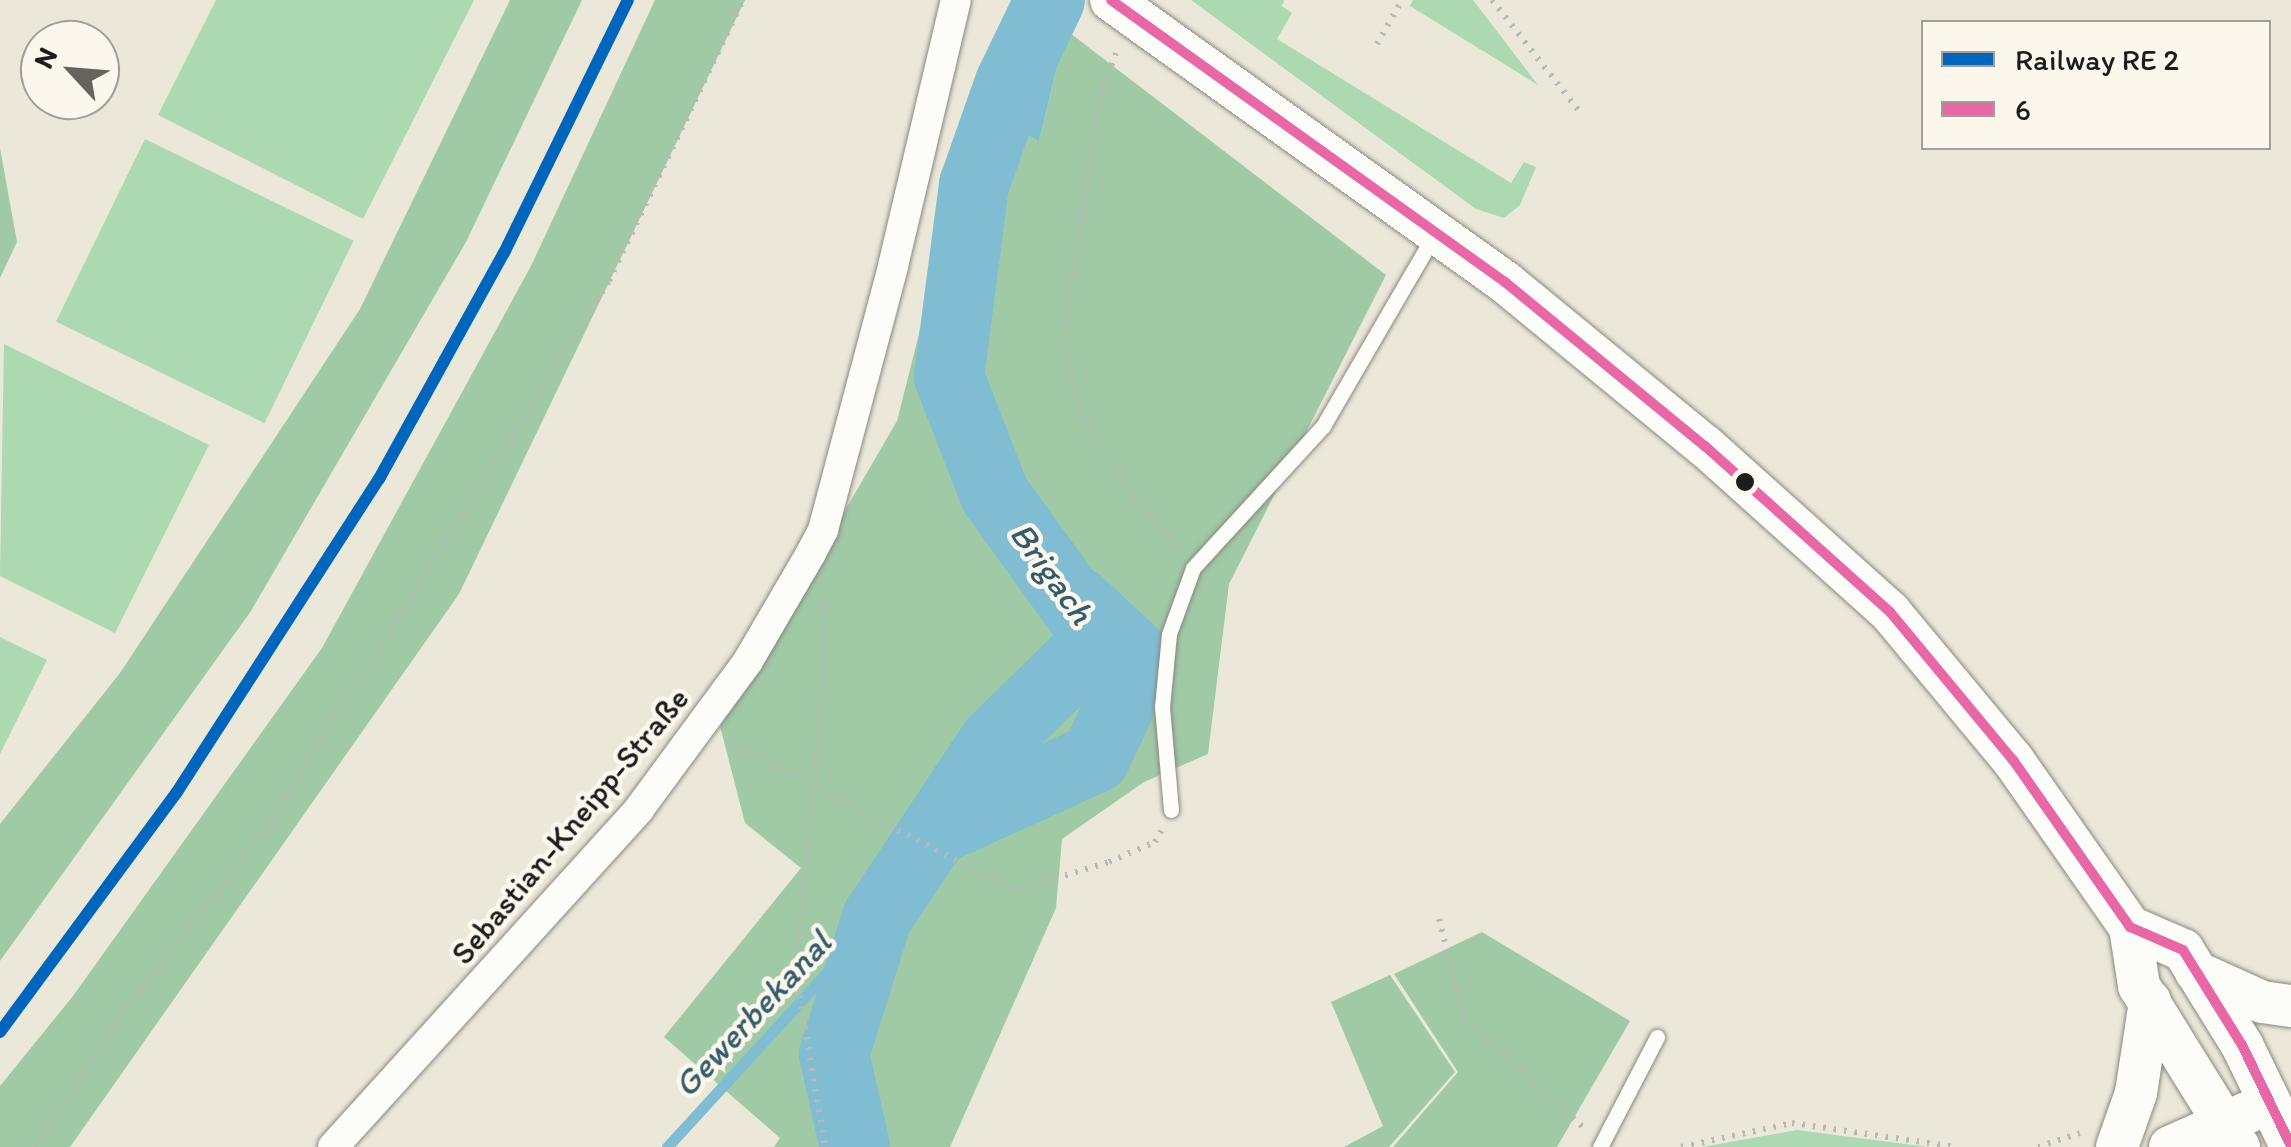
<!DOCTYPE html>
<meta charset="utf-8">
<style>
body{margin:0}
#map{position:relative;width:2291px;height:1147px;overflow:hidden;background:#ebe8da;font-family:Itim,sans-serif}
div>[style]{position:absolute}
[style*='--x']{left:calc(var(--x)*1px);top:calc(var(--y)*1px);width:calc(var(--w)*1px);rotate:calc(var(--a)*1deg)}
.green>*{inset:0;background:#acd9b2;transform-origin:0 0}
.forest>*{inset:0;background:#a0c9a6}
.water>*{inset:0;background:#80bdd2}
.pier>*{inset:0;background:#ebe8da}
.stream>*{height:11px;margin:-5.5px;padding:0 5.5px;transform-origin:5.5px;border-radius:5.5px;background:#80bdd2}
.river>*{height:70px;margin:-35px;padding:0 35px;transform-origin:35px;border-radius:35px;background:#80bdd2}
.path>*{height:6px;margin-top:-3px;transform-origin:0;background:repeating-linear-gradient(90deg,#b9b8b6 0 2.5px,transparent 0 10.5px)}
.roads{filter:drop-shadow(0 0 2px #8a8881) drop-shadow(0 0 2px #8a8881)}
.service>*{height:15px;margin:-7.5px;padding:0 7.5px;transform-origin:7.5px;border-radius:7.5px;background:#fcfcf9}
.minor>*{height:30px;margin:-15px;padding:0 15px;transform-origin:15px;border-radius:15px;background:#fcfcf9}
.secondary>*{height:42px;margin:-21px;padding:0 21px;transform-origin:21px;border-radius:21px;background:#fcfcf9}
.bus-1>*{height:10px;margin:-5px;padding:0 5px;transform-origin:5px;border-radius:5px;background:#e868a7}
.rail-1>*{height:12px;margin:-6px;padding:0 6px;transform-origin:6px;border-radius:6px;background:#0065bd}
.dots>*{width:28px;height:28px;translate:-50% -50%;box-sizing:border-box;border:5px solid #fbf7ec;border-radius:50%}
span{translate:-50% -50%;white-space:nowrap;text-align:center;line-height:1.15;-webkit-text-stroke:9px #fbf7ec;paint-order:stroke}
.street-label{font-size:32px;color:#1c1c1c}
.water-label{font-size:35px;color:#345c6d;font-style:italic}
.legend{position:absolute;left:1921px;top:20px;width:350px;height:130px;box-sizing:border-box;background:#fbf7ec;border:2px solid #a29f99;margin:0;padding:12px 18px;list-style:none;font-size:30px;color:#1c1c1c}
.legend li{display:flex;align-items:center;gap:20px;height:50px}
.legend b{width:50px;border:2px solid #a29f99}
.north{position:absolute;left:20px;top:20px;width:100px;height:100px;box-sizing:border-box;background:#fbf7ec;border:2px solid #a29f99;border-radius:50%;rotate:296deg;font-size:28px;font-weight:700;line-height:40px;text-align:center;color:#1c1c1c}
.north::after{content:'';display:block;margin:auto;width:35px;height:45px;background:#64635e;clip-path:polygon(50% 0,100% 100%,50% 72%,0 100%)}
</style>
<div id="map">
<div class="green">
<i style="clip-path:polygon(216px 0,474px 0,363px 219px,158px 115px)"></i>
<i style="clip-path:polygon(1191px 0,1284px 0,1282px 6px,1292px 13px,1277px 39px,1511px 183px,1524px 162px,1536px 167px,1520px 205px,1504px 218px,1476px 209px)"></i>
<i style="clip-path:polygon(1413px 0,1473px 0,1538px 85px,1410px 6px)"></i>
<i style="left:145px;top:139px;width:232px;height:203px;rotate:26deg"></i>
<i style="clip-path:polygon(4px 344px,209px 445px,115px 633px,0 576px)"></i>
<i style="clip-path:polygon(0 637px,47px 660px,0 754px)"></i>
<i style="clip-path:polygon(1797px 1130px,1928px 1147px,1702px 1147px)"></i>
</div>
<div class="forest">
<i style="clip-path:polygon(510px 0,582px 0,466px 242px,251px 611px,0 961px,0 824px,120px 673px,360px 309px)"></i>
<i style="clip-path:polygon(655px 0,745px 0,459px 594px,70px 1147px,0 1147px,0 1086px,73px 996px,322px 648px,531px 266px)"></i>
<i style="clip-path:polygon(1066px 30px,1386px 275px,1229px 584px,1208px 754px,1144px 782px,1062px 839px,1056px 908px,950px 1147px,774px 1147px,780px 1138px,664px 1037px,801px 868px,745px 823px,720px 726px,897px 421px,975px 111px,1039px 141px)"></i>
<i style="clip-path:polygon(0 148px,17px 242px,0 278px)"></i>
<i style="clip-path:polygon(1482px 932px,1630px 1021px,1557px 1147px,1393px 1147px,1458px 1072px,1394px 974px)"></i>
<i style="clip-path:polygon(1390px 975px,1455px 1072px,1389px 1147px,1344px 1147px,1383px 1126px,1331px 1002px)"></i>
</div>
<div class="water">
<i style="clip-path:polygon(1016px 0,1081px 0,1066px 30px,1039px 141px,975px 111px)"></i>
</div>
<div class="pier">
<i style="clip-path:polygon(1024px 0,1086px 0,1073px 26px)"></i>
</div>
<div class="stream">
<i style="--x:667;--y:1147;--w:311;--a:-47.5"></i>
</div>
<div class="river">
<i style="--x:937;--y:830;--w:174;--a:-24.5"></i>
<i style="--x:1095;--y:758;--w:107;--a:-64.6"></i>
<i style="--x:1141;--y:661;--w:86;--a:-136.9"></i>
<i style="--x:855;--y:1147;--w:95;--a:-102.7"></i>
<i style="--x:834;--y:1054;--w:143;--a:-72.5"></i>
<i style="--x:877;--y:918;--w:211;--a:-56.4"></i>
<i style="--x:994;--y:742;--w:147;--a:-44.4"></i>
<i style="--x:1099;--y:639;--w:178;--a:-125.8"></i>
<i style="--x:995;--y:495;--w:127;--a:-111.3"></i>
<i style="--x:949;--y:377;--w:194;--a:-82.6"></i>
<i style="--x:974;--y:185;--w:108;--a:-70.6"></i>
<i style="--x:1010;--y:83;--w:92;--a:-64.3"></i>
</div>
<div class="path">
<i style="--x:1492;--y:0;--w:147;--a:51.9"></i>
<i style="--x:1377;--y:44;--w:51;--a:-60.4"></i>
<i style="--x:1116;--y:53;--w:44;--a:110.1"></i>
<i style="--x:1101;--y:94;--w:235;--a:99.1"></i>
<i style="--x:1064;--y:326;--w:73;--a:81.3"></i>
<i style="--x:1075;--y:398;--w:72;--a:63.4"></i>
<i style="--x:1107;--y:462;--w:109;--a:50.9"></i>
<i style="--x:824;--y:602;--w:71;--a:90"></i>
<i style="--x:824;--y:673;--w:303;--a:95.3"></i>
<i style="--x:796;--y:975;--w:174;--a:80.4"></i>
<i style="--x:731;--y:742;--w:321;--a:27.7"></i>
<i style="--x:1015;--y:891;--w:98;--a:-17.1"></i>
<i style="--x:1109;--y:862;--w:50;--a:-23.5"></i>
<i style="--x:1155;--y:842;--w:13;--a:-61"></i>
<i style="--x:1439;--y:919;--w:102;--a:75.8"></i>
<i style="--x:1464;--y:1018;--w:161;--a:42.5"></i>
<i style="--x:35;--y:1147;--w:155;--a:-56.8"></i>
<i style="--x:120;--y:1017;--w:251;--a:-52.4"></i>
<i style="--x:273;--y:818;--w:633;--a:-57.97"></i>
<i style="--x:609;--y:281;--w:311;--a:-64.5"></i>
<i style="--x:1681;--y:1147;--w:114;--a:-12.2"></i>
<i style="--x:1792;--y:1123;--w:167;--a:8.3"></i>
<i style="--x:2038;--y:1147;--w:44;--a:-18.4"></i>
</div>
<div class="roads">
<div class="service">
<i style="--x:1171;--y:810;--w:103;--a:-95"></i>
<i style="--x:1162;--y:707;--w:73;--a:-84.5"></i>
<i style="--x:1169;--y:634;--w:70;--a:-70"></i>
<i style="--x:1193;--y:568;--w:193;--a:-47.5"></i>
<i style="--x:1323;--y:426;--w:221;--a:-59.8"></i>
<i style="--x:1600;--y:1147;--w:124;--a:-62.6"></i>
</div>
<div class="minor">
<i style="--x:333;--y:1147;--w:456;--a:-47.8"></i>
<i style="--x:639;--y:809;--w:184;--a:-53.6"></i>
<i style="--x:748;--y:661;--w:125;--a:-59.7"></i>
<i style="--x:811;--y:553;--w:26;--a:-62"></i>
<i style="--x:823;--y:530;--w:273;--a:-75.1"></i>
<i style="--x:893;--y:266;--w:273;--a:-76.7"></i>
</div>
<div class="secondary">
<i style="--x:1111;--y:0;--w:485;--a:35.6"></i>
<i style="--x:1505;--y:282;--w:259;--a:39.4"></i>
<i style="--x:1705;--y:446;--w:249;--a:41.9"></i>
<i style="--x:1890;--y:612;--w:192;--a:50.3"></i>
<i style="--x:2013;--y:760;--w:204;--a:55"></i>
<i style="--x:2130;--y:927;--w:58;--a:23.5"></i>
<i style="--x:2183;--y:950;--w:112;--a:58.2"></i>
<i style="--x:2242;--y:1045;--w:112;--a:64.1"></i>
<i style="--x:2130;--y:927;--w:60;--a:81.3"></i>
<i style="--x:2139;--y:986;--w:190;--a:58.2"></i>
<i style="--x:2196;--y:972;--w:72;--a:24.4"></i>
<i style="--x:2262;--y:1002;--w:29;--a:8"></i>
<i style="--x:2117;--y:1147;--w:57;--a:-70.6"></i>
<i style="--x:2136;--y:1093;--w:93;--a:-81.3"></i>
<i style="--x:2170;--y:1147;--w:86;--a:-23.9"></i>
</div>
</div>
<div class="bus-1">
<i style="--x:1111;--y:0;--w:485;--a:35.6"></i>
<i style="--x:1505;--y:282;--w:259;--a:39.4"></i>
<i style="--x:1705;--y:446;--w:249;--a:41.9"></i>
<i style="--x:1890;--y:612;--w:192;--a:50.3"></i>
<i style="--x:2013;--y:760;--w:204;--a:55"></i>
<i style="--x:2130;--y:927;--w:58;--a:23.5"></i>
<i style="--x:2183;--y:950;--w:112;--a:58.2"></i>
<i style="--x:2242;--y:1045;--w:112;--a:64.1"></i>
</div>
<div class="rail-1">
<i style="--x:0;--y:1032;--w:298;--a:-53.6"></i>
<i style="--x:177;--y:792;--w:373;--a:-57.2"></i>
<i style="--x:379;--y:479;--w:258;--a:-61.1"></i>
<i style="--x:504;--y:253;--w:282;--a:-63.9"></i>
</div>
<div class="dots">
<i style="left:1745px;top:482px;background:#1c1c1c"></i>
</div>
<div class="street-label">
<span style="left:570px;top:826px;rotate:-50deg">Sebastian-Kneipp-Straße</span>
</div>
<div class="water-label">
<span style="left:1052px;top:573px;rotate:54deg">Brigach</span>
<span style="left:752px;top:1014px;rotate:-47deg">Gewerbekanal</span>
</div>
<ul class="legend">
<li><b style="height:12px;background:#0065bd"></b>Railway RE 2</li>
<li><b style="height:12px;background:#e868a7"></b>6</li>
</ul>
<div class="north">N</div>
</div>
